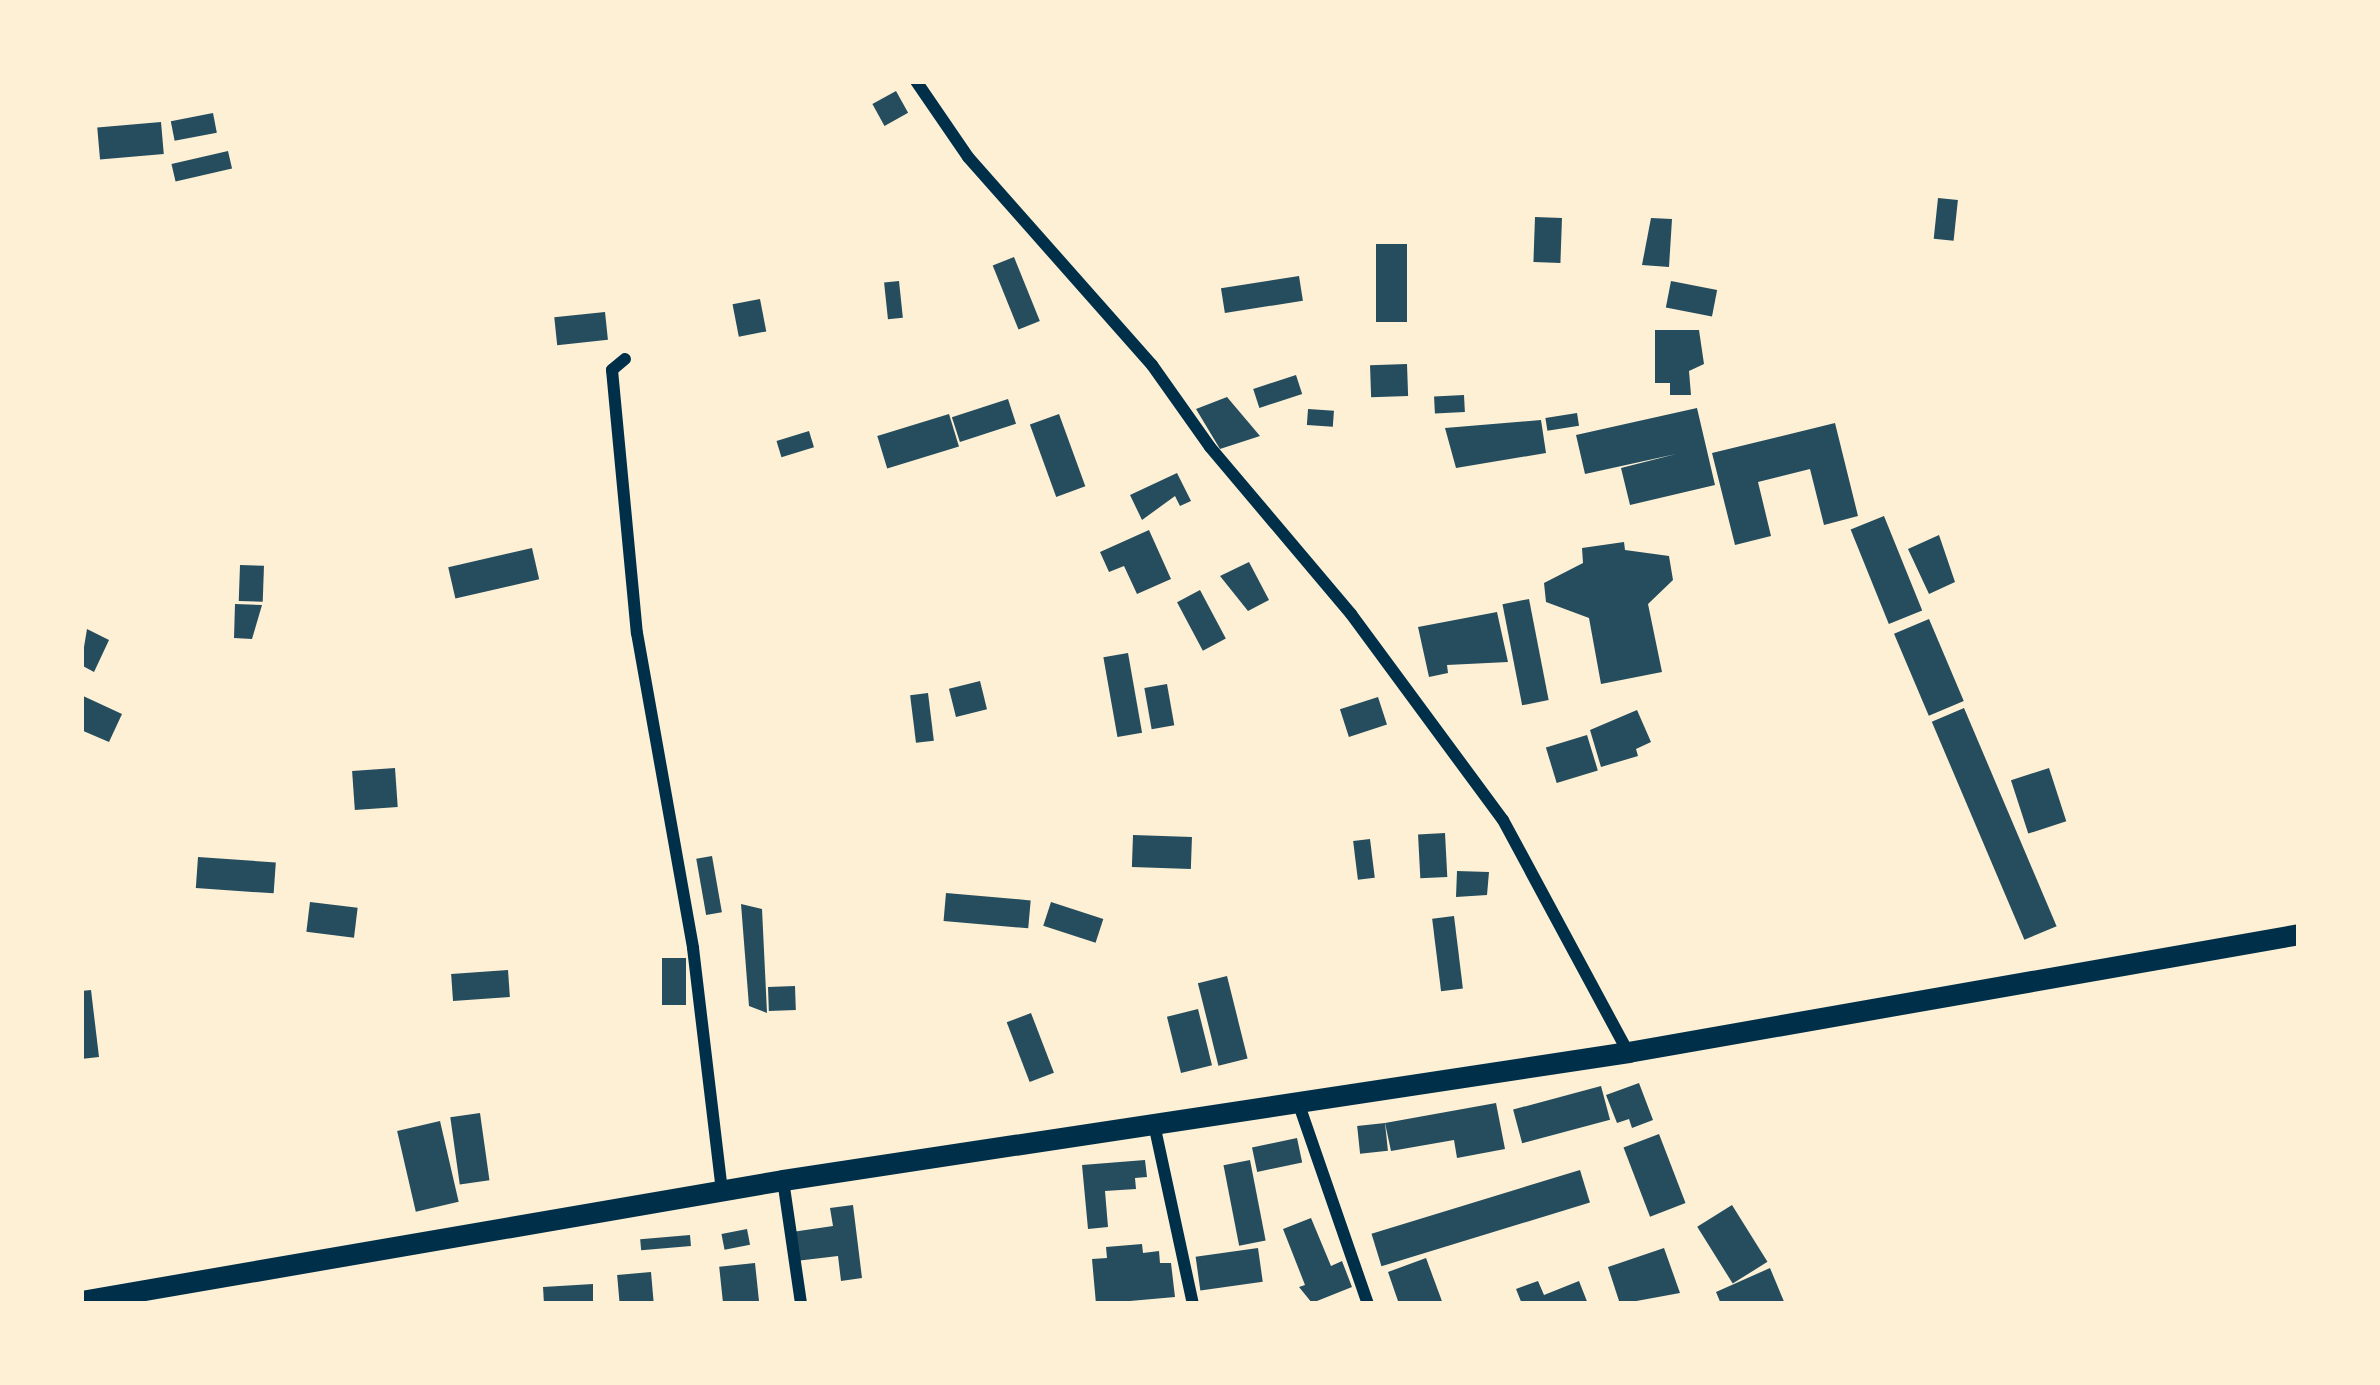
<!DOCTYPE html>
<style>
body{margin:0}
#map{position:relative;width:2380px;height:1385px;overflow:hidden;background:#fdf0d5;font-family:"Titillium Web",sans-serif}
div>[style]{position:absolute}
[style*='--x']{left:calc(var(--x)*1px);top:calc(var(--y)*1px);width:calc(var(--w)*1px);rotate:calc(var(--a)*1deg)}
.building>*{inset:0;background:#264d5e;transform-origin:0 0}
.minor>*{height:12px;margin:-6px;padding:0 6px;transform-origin:6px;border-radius:6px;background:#003049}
.secondary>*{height:21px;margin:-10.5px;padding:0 10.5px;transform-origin:10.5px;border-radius:10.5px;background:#003049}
span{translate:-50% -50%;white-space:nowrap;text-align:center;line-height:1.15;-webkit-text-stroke:10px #fdf0d5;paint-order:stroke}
.frame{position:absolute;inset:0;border:84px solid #fdf0d5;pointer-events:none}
</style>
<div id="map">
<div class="building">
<i style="left:896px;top:91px;width:25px;height:27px;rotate:61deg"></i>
<i style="left:213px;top:113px;width:20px;height:43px;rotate:79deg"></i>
<i style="left:161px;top:122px;width:32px;height:64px;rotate:85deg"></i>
<i style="left:228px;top:151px;width:18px;height:58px;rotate:77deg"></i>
<i style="left:1938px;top:198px;width:20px;height:41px;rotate:6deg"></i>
<i style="left:1535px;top:217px;width:27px;height:45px;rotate:2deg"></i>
<i style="clip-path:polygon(1651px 218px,1672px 219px,1669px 267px,1642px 265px)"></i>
<i style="left:1376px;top:244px;width:31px;height:78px"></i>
<i style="left:1014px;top:257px;width:69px;height:23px;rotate:68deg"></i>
<i style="left:1299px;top:276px;width:25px;height:79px;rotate:81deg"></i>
<i style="left:899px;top:281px;width:37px;height:15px;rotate:84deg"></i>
<i style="left:1671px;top:281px;width:47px;height:27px;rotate:11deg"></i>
<i style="left:760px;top:299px;width:33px;height:28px;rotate:79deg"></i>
<i style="left:605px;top:312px;width:28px;height:51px;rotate:84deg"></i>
<i style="clip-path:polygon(1655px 330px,1699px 330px,1704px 364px,1689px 371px,1691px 395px,1670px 395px,1670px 383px,1655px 383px)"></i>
<i style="left:1407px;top:364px;width:32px;height:37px;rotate:88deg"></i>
<i style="left:1296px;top:375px;width:20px;height:45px;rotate:72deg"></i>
<i style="left:1464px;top:395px;width:17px;height:30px;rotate:87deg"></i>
<i style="clip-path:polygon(1227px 397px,1260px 436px,1220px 449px,1196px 409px)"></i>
<i style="left:1008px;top:399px;width:26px;height:59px;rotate:72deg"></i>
<i style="clip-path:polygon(1697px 408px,1715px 485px,1630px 505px,1621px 468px,1676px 454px,1585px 474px,1576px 435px)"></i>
<i style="left:1308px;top:409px;width:26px;height:16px;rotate:4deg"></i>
<i style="left:1577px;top:413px;width:13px;height:32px;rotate:81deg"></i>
<i style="left:949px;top:414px;width:34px;height:75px;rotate:73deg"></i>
<i style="left:1059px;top:414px;width:77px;height:31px;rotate:70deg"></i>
<i style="clip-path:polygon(1541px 420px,1546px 453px,1456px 468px,1445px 428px)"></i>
<i style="clip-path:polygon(1835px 423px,1858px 516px,1824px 525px,1810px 469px,1758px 482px,1771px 536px,1735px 545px,1712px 453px)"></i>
<i style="left:809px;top:431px;width:17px;height:34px;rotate:73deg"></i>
<i style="clip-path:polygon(1177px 473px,1191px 501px,1180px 506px,1175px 496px,1142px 520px,1130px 495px)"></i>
<i style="left:1884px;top:516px;width:102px;height:36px;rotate:68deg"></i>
<i style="clip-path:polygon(1149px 530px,1171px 579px,1137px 594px,1124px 566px,1109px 572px,1100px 552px)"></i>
<i style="clip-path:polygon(1939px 535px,1955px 582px,1929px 594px,1908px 549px)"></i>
<i style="clip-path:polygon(1624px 542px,1625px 550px,1669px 556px,1673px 580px,1648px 604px,1662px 672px,1601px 684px,1589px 618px,1546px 602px,1544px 583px,1583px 563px,1582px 548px)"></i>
<i style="left:532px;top:548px;width:32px;height:86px;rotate:77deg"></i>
<i style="clip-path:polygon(1249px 562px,1269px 600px,1248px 611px,1220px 576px)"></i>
<i style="left:240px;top:565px;width:24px;height:36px;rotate:2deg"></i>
<i style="left:1200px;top:590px;width:55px;height:26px;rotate:62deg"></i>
<i style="left:1529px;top:599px;width:103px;height:27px;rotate:79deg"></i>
<i style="clip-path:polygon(235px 604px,262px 605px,252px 639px,234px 638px)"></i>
<i style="clip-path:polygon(1497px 612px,1508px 662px,1447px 665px,1448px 673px,1429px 677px,1418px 627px)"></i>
<i style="left:1929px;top:619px;width:89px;height:38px;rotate:67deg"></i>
<i style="clip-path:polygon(87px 629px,109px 640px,94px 672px,81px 665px)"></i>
<i style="left:1128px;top:653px;width:81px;height:25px;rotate:80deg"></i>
<i style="left:980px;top:681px;width:29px;height:32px;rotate:76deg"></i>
<i style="left:1167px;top:684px;width:42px;height:23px;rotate:80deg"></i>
<i style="left:928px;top:693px;width:48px;height:18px;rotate:83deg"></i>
<i style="clip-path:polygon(81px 695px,122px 714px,109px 742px,81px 730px)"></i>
<i style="left:1378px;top:697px;width:29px;height:40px;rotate:72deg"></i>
<i style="left:1964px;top:708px;width:237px;height:35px;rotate:67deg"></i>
<i style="clip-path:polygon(1637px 710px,1651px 742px,1636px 749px,1638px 756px,1601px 767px,1590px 730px)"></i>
<i style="left:1587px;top:735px;width:37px;height:43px;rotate:73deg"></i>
<i style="left:395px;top:768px;width:39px;height:43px;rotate:86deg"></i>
<i style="left:2049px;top:768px;width:56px;height:40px;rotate:72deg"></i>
<i style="left:1445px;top:833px;width:44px;height:27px;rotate:87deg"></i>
<i style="left:1133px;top:835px;width:59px;height:32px;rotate:2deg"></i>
<i style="left:1370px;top:839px;width:39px;height:17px;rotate:83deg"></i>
<i style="left:712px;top:856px;width:57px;height:16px;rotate:80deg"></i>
<i style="left:198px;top:857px;width:78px;height:31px;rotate:4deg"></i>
<i style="clip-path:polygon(1457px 871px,1489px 872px,1487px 895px,1456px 897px)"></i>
<i style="left:946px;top:893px;width:85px;height:28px;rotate:5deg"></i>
<i style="left:310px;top:902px;width:48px;height:30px;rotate:7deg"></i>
<i style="left:1051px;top:902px;width:55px;height:25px;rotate:18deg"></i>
<i style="clip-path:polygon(741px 904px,762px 909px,767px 1013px,749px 1006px)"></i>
<i style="left:1454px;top:916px;width:73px;height:22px;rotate:83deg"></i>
<i style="left:662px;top:958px;width:24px;height:47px"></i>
<i style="left:508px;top:970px;width:27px;height:57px;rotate:86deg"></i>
<i style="left:1227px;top:976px;width:85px;height:30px;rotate:76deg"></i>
<i style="left:795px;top:986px;width:24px;height:27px;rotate:88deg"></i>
<i style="clip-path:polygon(91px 990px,99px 1057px,81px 1059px,81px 991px)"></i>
<i style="left:1198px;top:1009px;width:58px;height:32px;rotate:76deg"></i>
<i style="left:1031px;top:1013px;width:64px;height:26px;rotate:69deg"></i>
<i style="clip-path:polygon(1639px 1083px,1653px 1120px,1632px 1128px,1629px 1119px,1617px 1123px,1606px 1095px)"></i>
<i style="left:1601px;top:1086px;width:35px;height:91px;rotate:75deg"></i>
<i style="clip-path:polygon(1496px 1103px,1505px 1149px,1457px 1158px,1454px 1140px,1391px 1151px,1385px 1123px)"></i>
<i style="left:480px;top:1113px;width:68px;height:30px;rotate:82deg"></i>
<i style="left:440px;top:1121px;width:83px;height:44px;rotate:77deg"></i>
<i style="left:1385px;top:1123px;width:28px;height:28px;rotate:84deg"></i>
<i style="left:1659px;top:1134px;width:74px;height:38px;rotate:69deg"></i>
<i style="left:1297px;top:1138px;width:25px;height:46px;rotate:78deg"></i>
<i style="clip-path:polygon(1145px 1160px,1147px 1177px,1135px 1178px,1136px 1189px,1105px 1191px,1108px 1227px,1088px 1229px,1082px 1165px)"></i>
<i style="left:1250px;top:1160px;width:82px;height:27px;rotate:79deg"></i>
<i style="left:1580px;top:1170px;width:34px;height:218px;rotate:73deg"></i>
<i style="clip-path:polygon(853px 1205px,862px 1278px,841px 1281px,838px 1256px,796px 1261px,792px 1232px,833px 1226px,830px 1208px)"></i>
<i style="left:1732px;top:1205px;width:67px;height:41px;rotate:58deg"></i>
<i style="clip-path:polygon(1311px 1218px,1331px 1266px,1342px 1261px,1352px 1287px,1312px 1303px,1299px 1287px,1305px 1285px,1283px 1229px)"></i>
<i style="left:747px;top:1229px;width:16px;height:26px;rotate:79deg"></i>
<i style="left:690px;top:1235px;width:11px;height:50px;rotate:85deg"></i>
<i style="clip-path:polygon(1142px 1244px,1143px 1253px,1159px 1251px,1160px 1263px,1171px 1263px,1175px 1297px,1096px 1304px,1092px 1259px,1107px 1258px,1106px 1247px)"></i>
<i style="left:1258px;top:1248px;width:34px;height:63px;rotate:82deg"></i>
<i style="clip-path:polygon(1664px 1248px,1680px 1293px,1620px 1304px,1608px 1267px)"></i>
<i style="clip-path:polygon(1426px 1258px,1443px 1304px,1399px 1304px,1388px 1272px)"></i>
<i style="left:755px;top:1263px;width:41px;height:36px;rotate:84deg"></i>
<i style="clip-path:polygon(1770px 1268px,1785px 1304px,1721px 1304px,1716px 1292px)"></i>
<i style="left:651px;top:1272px;width:32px;height:34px;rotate:85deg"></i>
<i style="clip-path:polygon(1538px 1281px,1544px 1295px,1579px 1281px,1588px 1304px,1522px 1304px,1516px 1289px)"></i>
<i style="clip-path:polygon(593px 1284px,593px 1304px,544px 1304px,543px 1287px)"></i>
</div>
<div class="minor">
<i style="--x:916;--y:81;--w:92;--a:55.6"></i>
<i style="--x:968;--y:157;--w:278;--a:48.5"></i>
<i style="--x:1152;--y:365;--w:100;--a:54.7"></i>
<i style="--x:1210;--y:447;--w:219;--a:49.8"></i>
<i style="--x:1351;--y:614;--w:256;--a:53.6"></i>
<i style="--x:1503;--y:820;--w:264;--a:61.7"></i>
<i style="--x:625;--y:359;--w:17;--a:140"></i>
<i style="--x:612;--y:370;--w:264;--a:84.6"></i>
<i style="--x:637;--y:633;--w:320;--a:79.9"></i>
<i style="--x:693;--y:948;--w:245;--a:83.2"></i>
<i style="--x:1298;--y:1102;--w:214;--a:70.9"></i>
<i style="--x:1154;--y:1124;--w:184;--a:77.8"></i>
<i style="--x:783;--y:1180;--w:125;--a:81.7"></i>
</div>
<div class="secondary">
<i style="--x:81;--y:1301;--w:712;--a:-9.78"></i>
<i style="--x:783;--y:1180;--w:855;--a:-8.61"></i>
<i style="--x:1628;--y:1052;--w:681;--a:-9.97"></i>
</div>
<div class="frame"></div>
</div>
